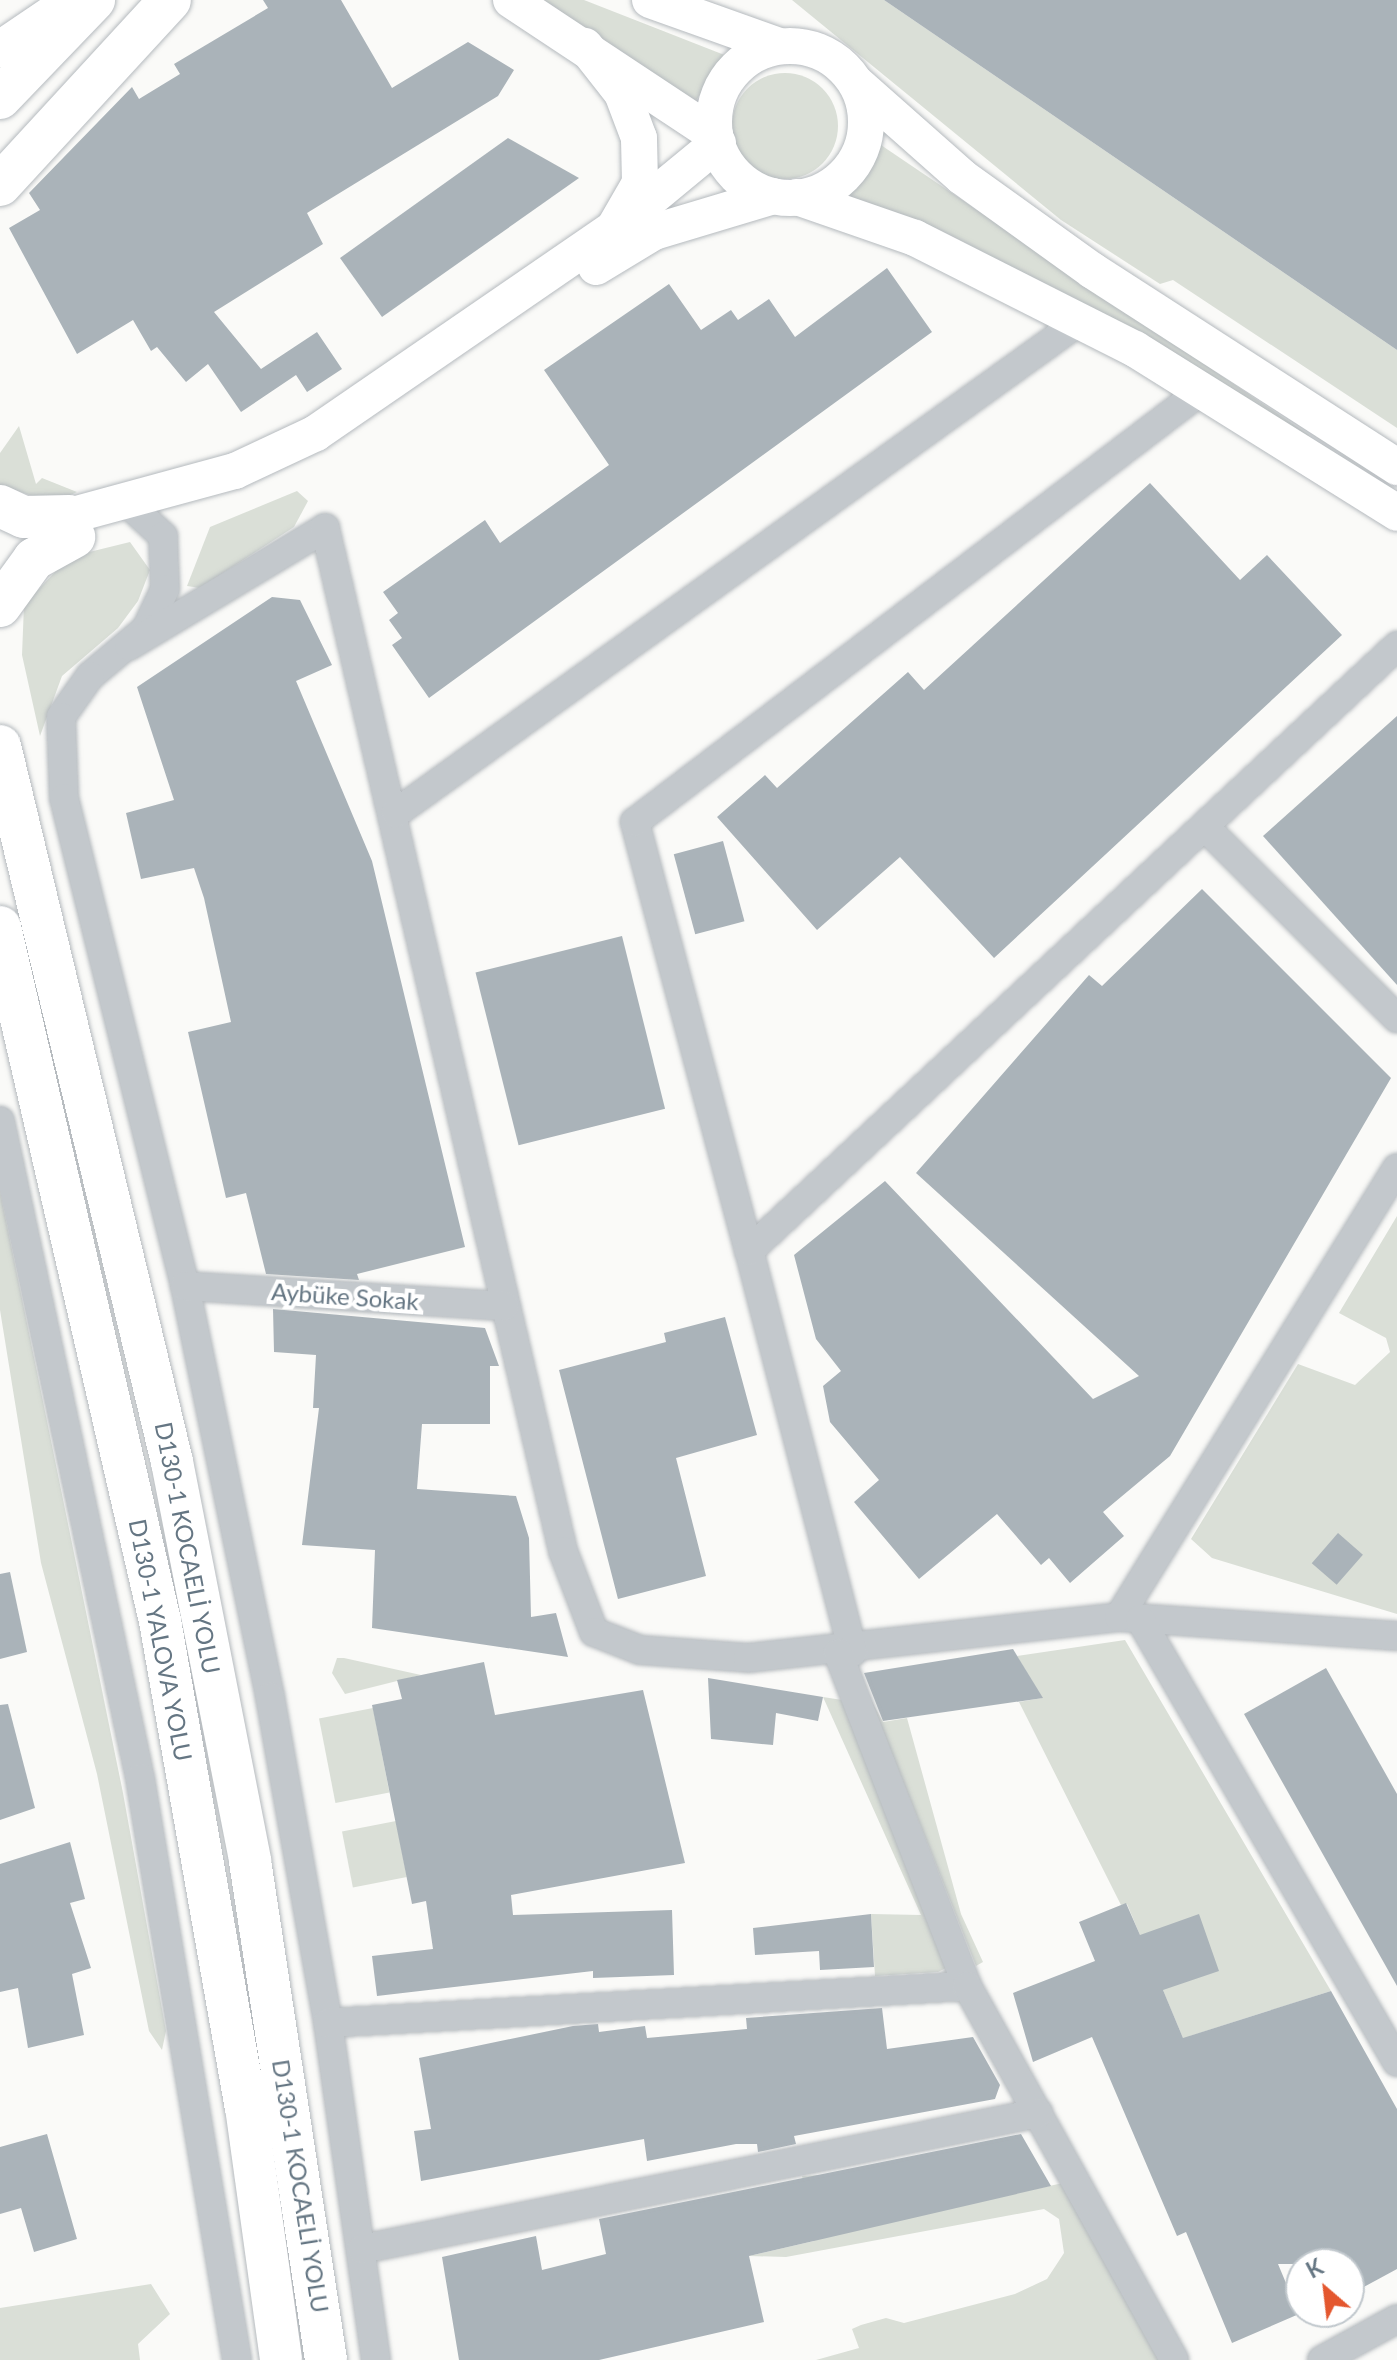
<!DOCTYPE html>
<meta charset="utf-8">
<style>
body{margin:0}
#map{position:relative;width:1397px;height:2360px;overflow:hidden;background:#fafaf8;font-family:Lato,sans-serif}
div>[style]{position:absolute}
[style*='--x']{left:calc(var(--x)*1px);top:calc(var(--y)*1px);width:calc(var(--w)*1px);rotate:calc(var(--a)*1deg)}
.green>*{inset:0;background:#dadfd7;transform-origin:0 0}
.round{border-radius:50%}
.building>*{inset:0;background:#aab3b9;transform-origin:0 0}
.roads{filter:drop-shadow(0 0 2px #b5babe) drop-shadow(0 0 2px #b5babe)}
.minor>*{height:28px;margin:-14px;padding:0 14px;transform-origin:14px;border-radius:14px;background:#c3c8cc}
.major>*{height:36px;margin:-18px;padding:0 18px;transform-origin:18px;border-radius:18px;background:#fff}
.major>.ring{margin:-18px;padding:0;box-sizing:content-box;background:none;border:36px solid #fff;border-radius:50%}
.highway>*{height:42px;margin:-21px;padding:0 21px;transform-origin:21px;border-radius:21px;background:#fff}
span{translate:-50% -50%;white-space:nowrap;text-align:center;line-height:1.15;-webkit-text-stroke:8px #fff;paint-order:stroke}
.street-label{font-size:24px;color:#657683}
.north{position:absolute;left:1285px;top:2248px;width:80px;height:80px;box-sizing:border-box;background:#fff;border:2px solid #c1c8cd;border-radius:50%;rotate:332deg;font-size:22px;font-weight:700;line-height:32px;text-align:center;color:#657683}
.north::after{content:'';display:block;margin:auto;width:28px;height:36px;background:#e4572e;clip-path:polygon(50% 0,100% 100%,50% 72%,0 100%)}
</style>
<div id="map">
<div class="green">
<i style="clip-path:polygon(538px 0,584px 0,727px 56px,692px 106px)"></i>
<i style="clip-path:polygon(792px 0,884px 0,1397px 350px,1397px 428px,1173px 280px,1160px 284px,1061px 220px)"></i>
<i class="round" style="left:732px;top:73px;width:106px;height:106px"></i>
<i style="clip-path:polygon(875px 141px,1309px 435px,1302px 443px,844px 202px)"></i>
<i style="clip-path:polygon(19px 426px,36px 484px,42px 478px,77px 492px,53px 503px,0 485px,0 453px)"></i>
<i style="clip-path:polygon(297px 491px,308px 501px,294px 527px,200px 588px,187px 586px,210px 527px)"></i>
<i style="clip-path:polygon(130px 542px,150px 570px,138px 601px,118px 628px,62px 676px,40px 736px,22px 655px,24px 605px,69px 557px)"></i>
<i style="clip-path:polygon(0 1191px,123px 1793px,166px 2031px,162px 2050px,149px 2031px,97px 1774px,41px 1563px,0 1310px)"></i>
<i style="clip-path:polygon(1397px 1216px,1397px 1614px,1212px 1558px,1191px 1539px,1298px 1364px,1355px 1385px,1390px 1352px,1386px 1338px,1339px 1313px)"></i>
<i style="clip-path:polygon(1125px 1640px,1331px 1991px,1190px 2036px,1185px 2043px,1127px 1904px,1121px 1905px,1019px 1702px,1042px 1698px,1017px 1656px)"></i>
<i style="clip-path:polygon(337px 1658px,344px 1658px,421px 1675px,345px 1694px,332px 1673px)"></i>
<i style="clip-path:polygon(823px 1697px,842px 1700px,946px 1968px,938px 1972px,875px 1976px,871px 1914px,921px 1915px)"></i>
<i style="clip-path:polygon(870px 1698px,883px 1722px,907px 1718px,961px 1914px,983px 1962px,976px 1966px)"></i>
<i style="left:373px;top:1708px;width:86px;height:55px;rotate:79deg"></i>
<i style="left:396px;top:1821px;width:57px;height:55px;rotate:79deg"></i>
<i style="clip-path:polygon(820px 2175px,833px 2233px,1063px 2183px,1163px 2360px,816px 2360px,859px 2348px,852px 2329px,861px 2325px,886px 2318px,904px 2323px,1015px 2294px,1047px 2279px,1064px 2253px,1059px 2219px,1044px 2209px,786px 2257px,749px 2256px,814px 2241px,802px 2176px)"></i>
<i style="clip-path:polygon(151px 2284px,170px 2314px,138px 2344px,140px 2360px,0 2360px,0 2308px)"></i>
</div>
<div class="building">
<i style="clip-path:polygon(263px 0,341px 0,392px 88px,468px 42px,514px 70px,498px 96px,307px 213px,323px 244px,214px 312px,261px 369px,317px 332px,342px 369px,307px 392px,296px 375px,241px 412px,208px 364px,186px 382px,157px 347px,151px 351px,133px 320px,77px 354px,9px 228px,40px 210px,29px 193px,132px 87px,139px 99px,180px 74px,174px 64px,268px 8px)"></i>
<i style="clip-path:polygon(884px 0,1397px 0,1397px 350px)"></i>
<i style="clip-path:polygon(508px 138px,579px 178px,382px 317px,340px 258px)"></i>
<i style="clip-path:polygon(887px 268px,932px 332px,429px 698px,392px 645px,402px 638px,389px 620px,398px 613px,383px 592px,485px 520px,500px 543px,609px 465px,544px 370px,669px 284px,701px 330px,731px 310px,738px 320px,769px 299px,795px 337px)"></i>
<i style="clip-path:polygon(1150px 483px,1240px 580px,1267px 555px,1342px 635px,994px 958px,900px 857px,817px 930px,717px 817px,765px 775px,777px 788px,908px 672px,924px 690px)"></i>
<i style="clip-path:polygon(272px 597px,300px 600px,332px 665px,296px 681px,372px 861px,465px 1247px,357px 1274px,359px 1280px,266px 1274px,246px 1193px,226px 1198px,188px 1032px,231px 1022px,204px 898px,194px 868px,141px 879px,126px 813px,174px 800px,137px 687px)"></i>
<i style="clip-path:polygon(1397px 716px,1397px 985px,1263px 836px)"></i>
<i style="left:723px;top:841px;width:83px;height:51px;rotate:75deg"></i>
<i style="clip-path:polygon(1202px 889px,1391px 1078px,1170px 1456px,1103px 1512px,1124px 1536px,1070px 1583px,1049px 1558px,1041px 1565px,997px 1514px,919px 1579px,854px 1502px,879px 1480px,830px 1422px,823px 1386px,841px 1371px,816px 1339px,794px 1255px,885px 1181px,1093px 1399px,1139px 1376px,916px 1173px,1089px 975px,1102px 986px)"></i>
<i style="left:622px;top:936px;width:178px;height:151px;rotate:76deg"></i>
<i style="clip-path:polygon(273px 1309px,485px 1328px,499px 1366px,490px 1366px,490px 1424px,422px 1424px,417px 1489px,516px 1496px,529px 1538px,531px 1617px,556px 1613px,568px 1657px,372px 1628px,375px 1550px,302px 1545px,319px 1408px,313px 1408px,316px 1355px,274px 1352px)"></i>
<i style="clip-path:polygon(725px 1317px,757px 1435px,676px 1458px,706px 1576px,618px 1599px,559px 1370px,666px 1342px,664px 1333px)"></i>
<i style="left:1338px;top:1533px;width:33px;height:40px;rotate:41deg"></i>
<i style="clip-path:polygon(10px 1572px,27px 1652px,0 1659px,0 1574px)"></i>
<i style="clip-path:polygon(1013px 1649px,1043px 1698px,883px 1721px,864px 1673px)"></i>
<i style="clip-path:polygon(484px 1662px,495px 1715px,643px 1690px,685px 1863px,511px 1895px,513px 1915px,672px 1910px,674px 1975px,593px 1978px,593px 1971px,377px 1996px,372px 1956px,433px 1949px,426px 1901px,412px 1904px,372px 1705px,402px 1699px,397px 1680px)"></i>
<i style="clip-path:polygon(1326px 1668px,1397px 1794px,1397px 1986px,1244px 1714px)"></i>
<i style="clip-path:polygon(708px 1678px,823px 1697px,818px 1721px,776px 1713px,773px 1745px,711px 1739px)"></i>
<i style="clip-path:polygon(8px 1704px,35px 1808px,0 1820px,0 1705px)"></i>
<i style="clip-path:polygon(70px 1842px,85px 1899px,70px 1903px,91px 1968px,72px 1974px,84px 2035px,28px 2048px,18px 1988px,0 1992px,0 1864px)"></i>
<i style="clip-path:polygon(1126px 1903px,1140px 1935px,1199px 1914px,1219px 1971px,1163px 1990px,1183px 2038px,1331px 1991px,1397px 2109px,1397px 2269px,1349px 2295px,1349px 2264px,1278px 2264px,1299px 2314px,1232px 2343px,1186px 2232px,1177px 2236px,1092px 2037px,1033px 2062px,1013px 1993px,1095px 1961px,1079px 1922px)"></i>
<i style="clip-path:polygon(871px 1914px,874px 1967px,820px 1970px,819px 1951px,755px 1955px,753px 1928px)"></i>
<i style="clip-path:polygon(882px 2008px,887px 2049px,973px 2037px,1000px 2085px,995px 2099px,794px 2136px,796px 2144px,758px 2152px,757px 2144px,736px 2144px,647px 2161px,644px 2139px,421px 2181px,414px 2131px,431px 2129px,419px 2058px,573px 2026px,598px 2024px,599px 2032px,645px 2026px,647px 2038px,747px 2029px,746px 2018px)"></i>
<i style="clip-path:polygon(47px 2134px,77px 2239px,34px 2252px,21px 2208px,0 2214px,0 2147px)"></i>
<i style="clip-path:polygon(1021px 2134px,1051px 2186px,749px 2256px,764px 2322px,599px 2360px,459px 2360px,442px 2257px,536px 2236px,542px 2270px,606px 2254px,599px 2219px)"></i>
</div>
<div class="roads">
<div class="minor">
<i style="--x:125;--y:501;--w:52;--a:42.6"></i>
<i style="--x:163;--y:536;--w:53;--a:87.8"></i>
<i style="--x:165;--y:589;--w:44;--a:115.4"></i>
<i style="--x:146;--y:629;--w:73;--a:140"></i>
<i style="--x:90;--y:676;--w:50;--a:125.3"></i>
<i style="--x:61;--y:717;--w:81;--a:87.9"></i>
<i style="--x:64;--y:798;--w:503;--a:76.07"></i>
<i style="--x:185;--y:1286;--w:420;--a:78.3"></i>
<i style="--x:270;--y:1697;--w:331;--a:79.9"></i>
<i style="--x:328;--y:2023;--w:340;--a:81.9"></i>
<i style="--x:129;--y:646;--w:229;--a:-31"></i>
<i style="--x:325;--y:528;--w:1050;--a:76.9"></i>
<i style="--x:563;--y:1551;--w:87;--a:69.1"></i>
<i style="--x:594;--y:1632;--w:49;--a:21.4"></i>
<i style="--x:640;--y:1650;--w:108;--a:4.2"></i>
<i style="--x:748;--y:1658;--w:373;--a:-6.3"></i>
<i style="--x:1119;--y:1617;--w:279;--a:3.9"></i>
<i style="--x:396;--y:813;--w:843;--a:-35.73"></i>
<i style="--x:1205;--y:827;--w:271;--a:44.9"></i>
<i style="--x:0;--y:1121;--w:672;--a:77.97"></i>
<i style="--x:140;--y:1778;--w:590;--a:80.54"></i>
<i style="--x:749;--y:1251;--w:444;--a:-104.9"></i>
<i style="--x:635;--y:822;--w:711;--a:-37.29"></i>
<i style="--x:185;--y:1286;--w:320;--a:3.6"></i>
<i style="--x:1119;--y:1617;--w:528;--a:-58.24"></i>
<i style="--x:1140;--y:1619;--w:512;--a:59.88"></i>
<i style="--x:853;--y:1652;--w:414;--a:-104.5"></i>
<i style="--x:749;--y:1251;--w:887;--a:-43.03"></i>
<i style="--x:838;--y:1653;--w:357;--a:68.8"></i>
<i style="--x:328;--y:2023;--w:640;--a:-3.31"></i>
<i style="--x:967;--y:1986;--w:427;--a:61"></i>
<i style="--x:362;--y:2249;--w:690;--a:-11.38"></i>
<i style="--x:1322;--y:2360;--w:85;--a:-28.7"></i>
</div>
<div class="major">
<i style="--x:511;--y:0;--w:245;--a:33.5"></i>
<i style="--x:650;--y:0;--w:137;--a:19.6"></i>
<i class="ring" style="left:714px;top:46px;width:116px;height:116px"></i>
<i style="--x:0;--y:49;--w:87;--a:-34.2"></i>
<i style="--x:857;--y:84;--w:140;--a:41.5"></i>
<i style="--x:962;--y:177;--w:161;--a:35.7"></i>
<i style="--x:1093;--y:271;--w:362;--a:32.8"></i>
<i style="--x:797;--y:197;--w:125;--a:19.2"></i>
<i style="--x:915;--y:238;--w:246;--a:26.8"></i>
<i style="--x:1135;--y:349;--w:309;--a:32"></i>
<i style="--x:627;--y:218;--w:118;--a:-39.5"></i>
<i style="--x:596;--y:267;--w:68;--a:-31.1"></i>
<i style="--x:654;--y:232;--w:125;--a:-16.7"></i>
<i style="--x:69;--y:516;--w:172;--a:-15.2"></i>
<i style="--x:235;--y:471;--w:89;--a:-25.1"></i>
<i style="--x:316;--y:433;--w:362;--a:-34.5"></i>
<i style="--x:614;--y:228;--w:52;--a:-60"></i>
<i style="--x:640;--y:183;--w:45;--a:-91.3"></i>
<i style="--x:639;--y:138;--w:48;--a:-110.7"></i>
<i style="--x:622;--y:93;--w:60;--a:-128.2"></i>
</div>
<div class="highway">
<i style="--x:0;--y:98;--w:136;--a:-46.2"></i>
<i style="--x:0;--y:185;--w:251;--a:-47.4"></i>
<i style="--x:0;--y:506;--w:26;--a:25"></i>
<i style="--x:24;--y:517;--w:45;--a:-1.3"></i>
<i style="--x:0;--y:606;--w:58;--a:-54.1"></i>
<i style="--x:34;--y:559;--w:46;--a:-28.8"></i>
<i style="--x:0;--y:746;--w:736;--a:76.49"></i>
<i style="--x:172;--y:1462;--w:407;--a:78.9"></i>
<i style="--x:250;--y:1861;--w:505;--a:81.34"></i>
<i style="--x:0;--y:927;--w:712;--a:77.02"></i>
<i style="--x:160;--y:1621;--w:494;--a:80"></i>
<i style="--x:246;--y:2107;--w:255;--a:82.1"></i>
</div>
</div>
<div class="street-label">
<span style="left:345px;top:1296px;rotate:4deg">Aybüke Sokak</span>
<span style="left:188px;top:1548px;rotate:79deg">D130-1 KOCAELİ YOLU</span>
<span style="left:161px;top:1640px;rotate:79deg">D130-1 YALOVA YOLU</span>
<span style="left:301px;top:2186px;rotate:81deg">D130-1 KOCAELİ YOLU</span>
</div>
<div class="north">K</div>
</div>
